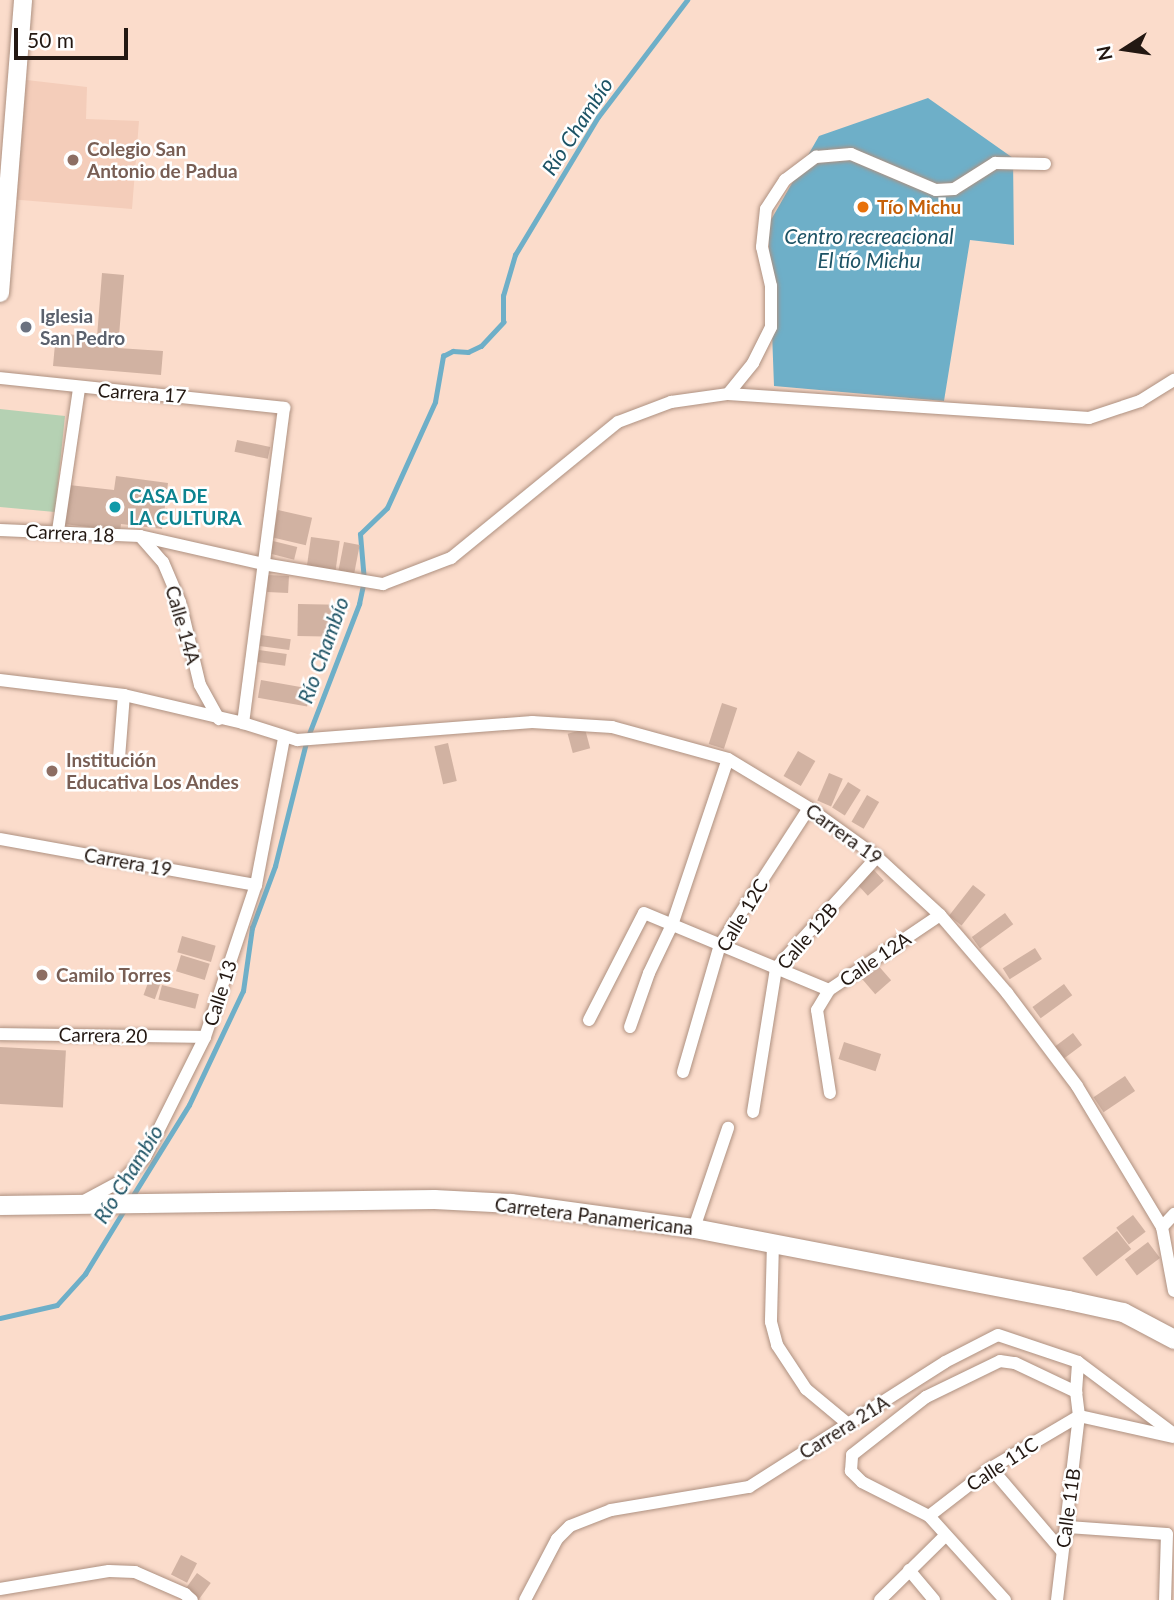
<!DOCTYPE html>
<meta charset="utf-8">
<style>
body{margin:0}
#map{position:relative;width:1174px;height:1600px;overflow:hidden;background:#fbdccb;font-family:Lato,sans-serif}
div>[style]{position:absolute}
[style*='--x']{left:calc(var(--x)*1px);top:calc(var(--y)*1px);width:calc(var(--w)*1px);rotate:calc(var(--a)*1deg)}
.built>*{inset:0;background:#f4cdba}
.green>*{inset:0;background:#b5d1b3}
.water>*{inset:0;background:#6eafc8}
.stream>*{height:4.5px;margin:-2.25px;padding:0 2.25px;transform-origin:2.25px;border-radius:2.25px;background:#6eafc8}
.building>*{inset:0;background:#d1b2a2;transform-origin:0 0}
.roads{filter:drop-shadow(0 0 2px #ae9181) drop-shadow(0 0 2px #ae9181)}
.minor>*{height:12px;margin:-6px;padding:0 6px;transform-origin:6px;border-radius:6px;background:#fff}
.secondary>*{height:18px;margin:-9px;padding:0 9px;transform-origin:9px;border-radius:9px;background:#fff}
.trunk>*{height:19px;margin:-9.5px;padding:0 9.5px;transform-origin:9.5px;border-radius:9.5px;background:#fff}
.dots>*{width:19px;height:19px;translate:-50% -50%;box-sizing:border-box;border:4px solid #fff;border-radius:50%}
span{translate:-50% -50%;white-space:nowrap;text-align:center;line-height:1.15;-webkit-text-stroke:5px #fff;paint-order:stroke}
.education-label{font-size:19px;color:#785e54;font-weight:700}
.left{translate:0 -50%;text-align:left}
.food-label{font-size:19px;color:#c56008;font-weight:700}
.worship-label{font-size:19px;color:#5b616d;font-weight:700}
.street-label{font-size:19px;color:#231812}
.culture-label{font-size:19px;color:#0d838f;font-weight:700}
.water-label{font-size:21px;color:#1d5365;font-style:italic}
.north{position:absolute;left:1090px;top:14px;width:70px;height:70px;-webkit-text-stroke:5px #fff;paint-order:stroke;rotate:258deg;font-size:19px;font-weight:700;line-height:28px;text-align:center;color:#231812}
.north::after{content:'';display:block;margin:auto;width:24px;height:32px;background:#231812;clip-path:polygon(50% 0,100% 100%,50% 72%,0 100%)}
.scale{position:absolute;left:14px;top:28px;width:114px;height:32px;box-sizing:border-box;border:4px solid #231812;border-top:0;padding-left:9px;font-size:21px;line-height:24px;white-space:nowrap;color:#231812;-webkit-text-stroke:5px #fff;paint-order:stroke}
</style>
<div id="map">
<div class="built">
<i style="clip-path:polygon(18px 79px,87px 87px,86px 119px,139px 121px,132px 209px,8px 199px)"></i>
</div>
<div class="green">
<i style="clip-path:polygon(0 409px,65px 416px,55px 512px,0 507px)"></i>
</div>
<div class="water">
<i style="clip-path:polygon(928px 98px,1013px 158px,1014px 245px,970px 240px,944px 401px,774px 386px,768px 225px,819px 136px)"></i>
</div>
<div class="stream">
<i style="--x:132;--y:1197;--w:108;--a:-58.2"></i>
<i style="--x:189;--y:1105;--w:126;--a:-64.7"></i>
<i style="--x:243;--y:991;--w:64;--a:-81.9"></i>
<i style="--x:252;--y:928;--w:66;--a:-69.6"></i>
<i style="--x:275;--y:866;--w:131;--a:-75.9"></i>
<i style="--x:307;--y:739;--w:145;--a:-68.9"></i>
<i style="--x:359;--y:604;--w:24;--a:-78"></i>
<i style="--x:364;--y:581;--w:47;--a:-94.9"></i>
<i style="--x:360;--y:534;--w:37;--a:-44"></i>
<i style="--x:387;--y:508;--w:116;--a:-65.6"></i>
<i style="--x:435;--y:402;--w:47;--a:-80.1"></i>
<i style="--x:443;--y:356;--w:11;--a:-27"></i>
<i style="--x:453;--y:351;--w:15;--a:4"></i>
<i style="--x:468;--y:352;--w:14;--a:-25"></i>
<i style="--x:481;--y:346;--w:33;--a:-47"></i>
<i style="--x:503;--y:322;--w:26;--a:-90"></i>
<i style="--x:503;--y:296;--w:43;--a:-73.7"></i>
<i style="--x:515;--y:255;--w:161;--a:-59"></i>
<i style="--x:598;--y:117;--w:147;--a:-52.7"></i>
<i style="--x:0;--y:1318;--w:58;--a:-12.8"></i>
<i style="--x:57;--y:1305;--w:42;--a:-47.9"></i>
<i style="--x:85;--y:1274;--w:75;--a:-58.6"></i>
</div>
<div class="building">
<i style="clip-path:polygon(102px 273px,124px 275px,118px 348px,163px 351px,161px 375px,53px 366px,56px 333px,97px 337px)"></i>
<i style="left:237px;top:440px;width:34px;height:12px;rotate:12deg"></i>
<i style="clip-path:polygon(116px 476px,168px 483px,162px 529px,121px 524px,120px 531px,64px 524px,69px 485px,114px 490px)"></i>
<i style="left:278px;top:510px;width:35px;height:28px;rotate:13deg"></i>
<i style="left:311px;top:537px;width:29px;height:30px;rotate:8deg"></i>
<i style="left:273px;top:541px;width:25px;height:13px;rotate:14deg"></i>
<i style="left:344px;top:542px;width:16px;height:29px;rotate:11deg"></i>
<i style="left:268px;top:575px;width:21px;height:17px;rotate:3deg"></i>
<i style="left:298px;top:604px;width:40px;height:32px;rotate:1deg"></i>
<i style="left:261px;top:635px;width:30px;height:11px;rotate:8deg"></i>
<i style="left:259px;top:650px;width:28px;height:12px;rotate:8deg"></i>
<i style="left:261px;top:680px;width:50px;height:18px;rotate:10deg"></i>
<i style="left:722px;top:703px;width:16px;height:43px;rotate:18deg"></i>
<i style="left:585px;top:729px;width:20px;height:18px;rotate:75deg"></i>
<i style="left:448px;top:743px;width:39px;height:14px;rotate:77deg"></i>
<i style="left:798px;top:751px;width:20px;height:29px;rotate:30deg"></i>
<i style="left:829px;top:773px;width:15px;height:30px;rotate:23deg"></i>
<i style="left:848px;top:782px;width:15px;height:30px;rotate:32deg"></i>
<i style="left:867px;top:795px;width:14px;height:31px;rotate:30deg"></i>
<i style="left:873px;top:869px;width:16px;height:22px;rotate:47deg"></i>
<i style="left:973px;top:885px;width:16px;height:39px;rotate:38deg"></i>
<i style="left:1005px;top:913px;width:14px;height:41px;rotate:54deg"></i>
<i style="left:182px;top:936px;width:35px;height:17px;rotate:16deg"></i>
<i style="left:1035px;top:948px;width:13px;height:38px;rotate:58deg"></i>
<i style="left:181px;top:955px;width:30px;height:17px;rotate:17deg"></i>
<i style="left:876px;top:963px;width:23px;height:21px;rotate:49deg"></i>
<i style="left:149px;top:980px;width:12px;height:16px;rotate:20deg"></i>
<i style="left:1064px;top:984px;width:14px;height:39px;rotate:54deg"></i>
<i style="left:162px;top:985px;width:38px;height:15px;rotate:14deg"></i>
<i style="left:1073px;top:1033px;width:15px;height:23px;rotate:53deg"></i>
<i style="left:844px;top:1042px;width:39px;height:18px;rotate:18deg"></i>
<i style="left:0;top:1047px;width:66px;height:57px;rotate:3deg"></i>
<i style="left:1125px;top:1076px;width:18px;height:38px;rotate:56deg"></i>
<i style="left:1133px;top:1215px;width:21px;height:21px;rotate:53deg"></i>
<i style="left:1117px;top:1231px;width:23px;height:44px;rotate:52deg"></i>
<i style="left:1148px;top:1242px;width:20px;height:29px;rotate:53deg"></i>
<i style="left:181px;top:1555px;width:18px;height:22px;rotate:27deg"></i>
<i style="left:197px;top:1573px;width:17px;height:21px;rotate:36deg"></i>
</div>
<div class="roads">
<div class="minor">
<i style="--x:0;--y:378;--w:286;--a:6"></i>
<i style="--x:284;--y:408;--w:318;--a:97.4"></i>
<i style="--x:728;--y:394;--w:40;--a:-51"></i>
<i style="--x:753;--y:363;--w:40;--a:-63.4"></i>
<i style="--x:771;--y:327;--w:41;--a:-90"></i>
<i style="--x:771;--y:286;--w:40;--a:-103"></i>
<i style="--x:762;--y:247;--w:38;--a:-84"></i>
<i style="--x:766;--y:209;--w:35;--a:-57"></i>
<i style="--x:785;--y:180;--w:39;--a:-37"></i>
<i style="--x:816;--y:157;--w:35;--a:-5"></i>
<i style="--x:851;--y:154;--w:92;--a:23"></i>
<i style="--x:936;--y:190;--w:18;--a:-3"></i>
<i style="--x:954;--y:189;--w:49;--a:-32.4"></i>
<i style="--x:995;--y:163;--w:50;--a:1.1"></i>
<i style="--x:0;--y:530;--w:140;--a:2.5"></i>
<i style="--x:140;--y:536;--w:126;--a:12.8"></i>
<i style="--x:263;--y:564;--w:122;--a:9.5"></i>
<i style="--x:383;--y:584;--w:73;--a:-20.9"></i>
<i style="--x:451;--y:558;--w:215;--a:-39.2"></i>
<i style="--x:618;--y:422;--w:57;--a:-20.7"></i>
<i style="--x:671;--y:402;--w:58;--a:-8"></i>
<i style="--x:728;--y:394;--w:362;--a:3.8"></i>
<i style="--x:1089;--y:418;--w:54;--a:-18.4"></i>
<i style="--x:1140;--y:401;--w:40;--a:-32"></i>
<i style="--x:58;--y:531;--w:145;--a:-81.6"></i>
<i style="--x:140;--y:536;--w:35;--a:49"></i>
<i style="--x:163;--y:562;--w:43;--a:67"></i>
<i style="--x:180;--y:602;--w:85;--a:76.5"></i>
<i style="--x:200;--y:685;--w:39;--a:61"></i>
<i style="--x:0;--y:680;--w:125;--a:6.9"></i>
<i style="--x:124;--y:695;--w:122;--a:13.2"></i>
<i style="--x:243;--y:723;--w:57;--a:17.5"></i>
<i style="--x:297;--y:740;--w:236;--a:-4.4"></i>
<i style="--x:532;--y:722;--w:80;--a:3.6"></i>
<i style="--x:612;--y:727;--w:120;--a:15.4"></i>
<i style="--x:728;--y:759;--w:95;--a:31.2"></i>
<i style="--x:809;--y:808;--w:84;--a:35.8"></i>
<i style="--x:877;--y:857;--w:86;--a:42.6"></i>
<i style="--x:940;--y:915;--w:103;--a:49.3"></i>
<i style="--x:1007;--y:993;--w:116;--a:53"></i>
<i style="--x:1077;--y:1086;--w:165;--a:58.9"></i>
<i style="--x:1162;--y:1227;--w:65;--a:79.4"></i>
<i style="--x:119;--y:758;--w:63;--a:-85.5"></i>
<i style="--x:0;--y:839;--w:260;--a:10.2"></i>
<i style="--x:589;--y:1020;--w:120;--a:-62.8"></i>
<i style="--x:644;--y:913;--w:200;--a:22.6"></i>
<i style="--x:630;--y:1027;--w:57;--a:-70.6"></i>
<i style="--x:649;--y:973;--w:53;--a:-64.4"></i>
<i style="--x:672;--y:925;--w:175;--a:-71.4"></i>
<i style="--x:0;--y:1034;--w:205;--a:0.8"></i>
<i style="--x:683;--y:1072;--w:132;--a:-73.8"></i>
<i style="--x:720;--y:945;--w:163;--a:-57"></i>
<i style="--x:830;--y:1093;--w:84;--a:-98.9"></i>
<i style="--x:817;--y:1010;--w:23;--a:-59"></i>
<i style="--x:829;--y:990;--w:134;--a:-34"></i>
<i style="--x:753;--y:1112;--w:146;--a:-80.9"></i>
<i style="--x:776;--y:968;--w:150;--a:-47.7"></i>
<i style="--x:82;--y:1202;--w:47;--a:-28.2"></i>
<i style="--x:123;--y:1180;--w:32;--a:-46"></i>
<i style="--x:145;--y:1157;--w:134;--a:-63.4"></i>
<i style="--x:205;--y:1037;--w:160;--a:-71.5"></i>
<i style="--x:256;--y:885;--w:150;--a:-79.2"></i>
<i style="--x:1162;--y:1227;--w:18;--a:-47"></i>
<i style="--x:694;--y:1228;--w:106;--a:-71.2"></i>
<i style="--x:773;--y:1243;--w:79;--a:91.5"></i>
<i style="--x:771;--y:1322;--w:24;--a:75"></i>
<i style="--x:777;--y:1345;--w:53;--a:56.6"></i>
<i style="--x:806;--y:1389;--w:55;--a:39.8"></i>
<i style="--x:1079;--y:1416;--w:97;--a:12.5"></i>
<i style="--x:991;--y:1468;--w:109;--a:49.5"></i>
<i style="--x:929;--y:1516;--w:78;--a:-37.7"></i>
<i style="--x:991;--y:1468;--w:102;--a:-30.6"></i>
<i style="--x:1068;--y:1527;--w:99;--a:4"></i>
<i style="--x:1167;--y:1534;--w:66;--a:91.7"></i>
<i style="--x:909;--y:1570;--w:39;--a:50"></i>
<i style="--x:0;--y:1589;--w:110;--a:-9.4"></i>
<i style="--x:109;--y:1571;--w:26;--a:2"></i>
<i style="--x:135;--y:1572;--w:55;--a:23.7"></i>
<i style="--x:185;--y:1594;--w:9;--a:41"></i>
<i style="--x:525;--y:1600;--w:69;--a:-62.3"></i>
<i style="--x:557;--y:1539;--w:18;--a:-45"></i>
<i style="--x:570;--y:1526;--w:44;--a:-21.3"></i>
<i style="--x:611;--y:1510;--w:140;--a:-9.5"></i>
<i style="--x:749;--y:1487;--w:232;--a:-32.5"></i>
<i style="--x:945;--y:1362;--w:59;--a:-27"></i>
<i style="--x:998;--y:1335;--w:84;--a:18.6"></i>
<i style="--x:1078;--y:1362;--w:120;--a:36.9"></i>
<i style="--x:880;--y:1600;--w:91;--a:-44.6"></i>
<i style="--x:1005;--y:1600;--w:113;--a:-132.1"></i>
<i style="--x:929;--y:1516;--w:75;--a:-153.1"></i>
<i style="--x:862;--y:1482;--w:16;--a:-135"></i>
<i style="--x:851;--y:1471;--w:16;--a:-86"></i>
<i style="--x:852;--y:1455;--w:94;--a:-38.1"></i>
<i style="--x:926;--y:1397;--w:82;--a:-25.9"></i>
<i style="--x:1000;--y:1361;--w:15;--a:8"></i>
<i style="--x:1015;--y:1363;--w:68;--a:25.4"></i>
<i style="--x:1057;--y:1600;--w:185;--a:-83.2"></i>
<i style="--x:1079;--y:1416;--w:24;--a:-97"></i>
<i style="--x:1076;--y:1392;--w:30;--a:-86"></i>
</div>
<div class="secondary">
<i style="--x:0;--y:293;--w:294;--a:-85.5"></i>
</div>
<div class="trunk">
<i style="--x:0;--y:1205;--w:434;--a:-0.8"></i>
<i style="--x:434;--y:1199;--w:77;--a:3"></i>
<i style="--x:511;--y:1203;--w:185;--a:7.8"></i>
<i style="--x:694;--y:1228;--w:381;--a:10.9"></i>
<i style="--x:1068;--y:1300;--w:56;--a:12.3"></i>
<i style="--x:1123;--y:1312;--w:58;--a:27.9"></i>
</div>
</div>
<div class="dots">
<i style="left:73px;top:160px;background:#8d6e63"></i>
<i style="left:863px;top:207px;background:#e8710a"></i>
<i style="left:26px;top:327px;background:#6b7280"></i>
<i style="left:115px;top:507px;background:#0f9aa8"></i>
<i style="left:52px;top:771px;background:#8d6e63"></i>
<i style="left:42px;top:975px;background:#8d6e63"></i>
</div>
<div class="education-label">
<span class="left" style="left:87px;top:160px">Colegio San<br>Antonio de Padua</span>
<span class="left" style="left:66px;top:771px">Institución<br>Educativa Los Andes</span>
<span class="left" style="left:56px;top:975px">Camilo Torres</span>
</div>
<div class="food-label">
<span class="left" style="left:877px;top:207px">Tío Michu</span>
</div>
<div class="worship-label">
<span class="left" style="left:40px;top:327px">Iglesia<br>San Pedro</span>
</div>
<div class="street-label">
<span style="left:142px;top:393px;rotate:4deg">Carrera 17</span>
<span style="left:70px;top:533px;rotate:3deg">Carrera 18</span>
<span style="left:183px;top:625px;rotate:74deg">Calle 14A</span>
<span style="left:844px;top:834px;rotate:36deg">Carrera 19</span>
<span style="left:128px;top:862px;rotate:10deg">Carrera 19</span>
<span style="left:742px;top:915px;rotate:-59deg">Calle 12C</span>
<span style="left:807px;top:936px;rotate:-49deg">Calle 12B</span>
<span style="left:875px;top:959px;rotate:-34deg">Calle 12A</span>
<span style="left:220px;top:993px;rotate:-72deg">Calle 13</span>
<span style="left:103px;top:1035px;rotate:1deg">Carrera 20</span>
<span style="left:594px;top:1216px;rotate:7deg">Carretera Panamericana</span>
<span style="left:844px;top:1427px;rotate:-32deg">Carrera 21A</span>
<span style="left:1002px;top:1464px;rotate:-33deg">Calle 11C</span>
<span style="left:1068px;top:1508px;rotate:-82deg">Calle 11B</span>
</div>
<div class="culture-label">
<span class="left" style="left:129px;top:507px">CASA DE<br>LA CULTURA</span>
</div>
<div class="water-label">
<span style="left:577px;top:126px;rotate:-57deg">Río Chambío</span>
<span style="left:869px;top:248px">Centro recreacional<br>El tío Michu</span>
<span style="left:323px;top:650px;rotate:-70deg">Río Chambío</span>
<span style="left:128px;top:1174px;rotate:-58deg">Río Chambío</span>
</div>
<div class="north">N</div>
<div class="scale">50 m</div>
</div>
